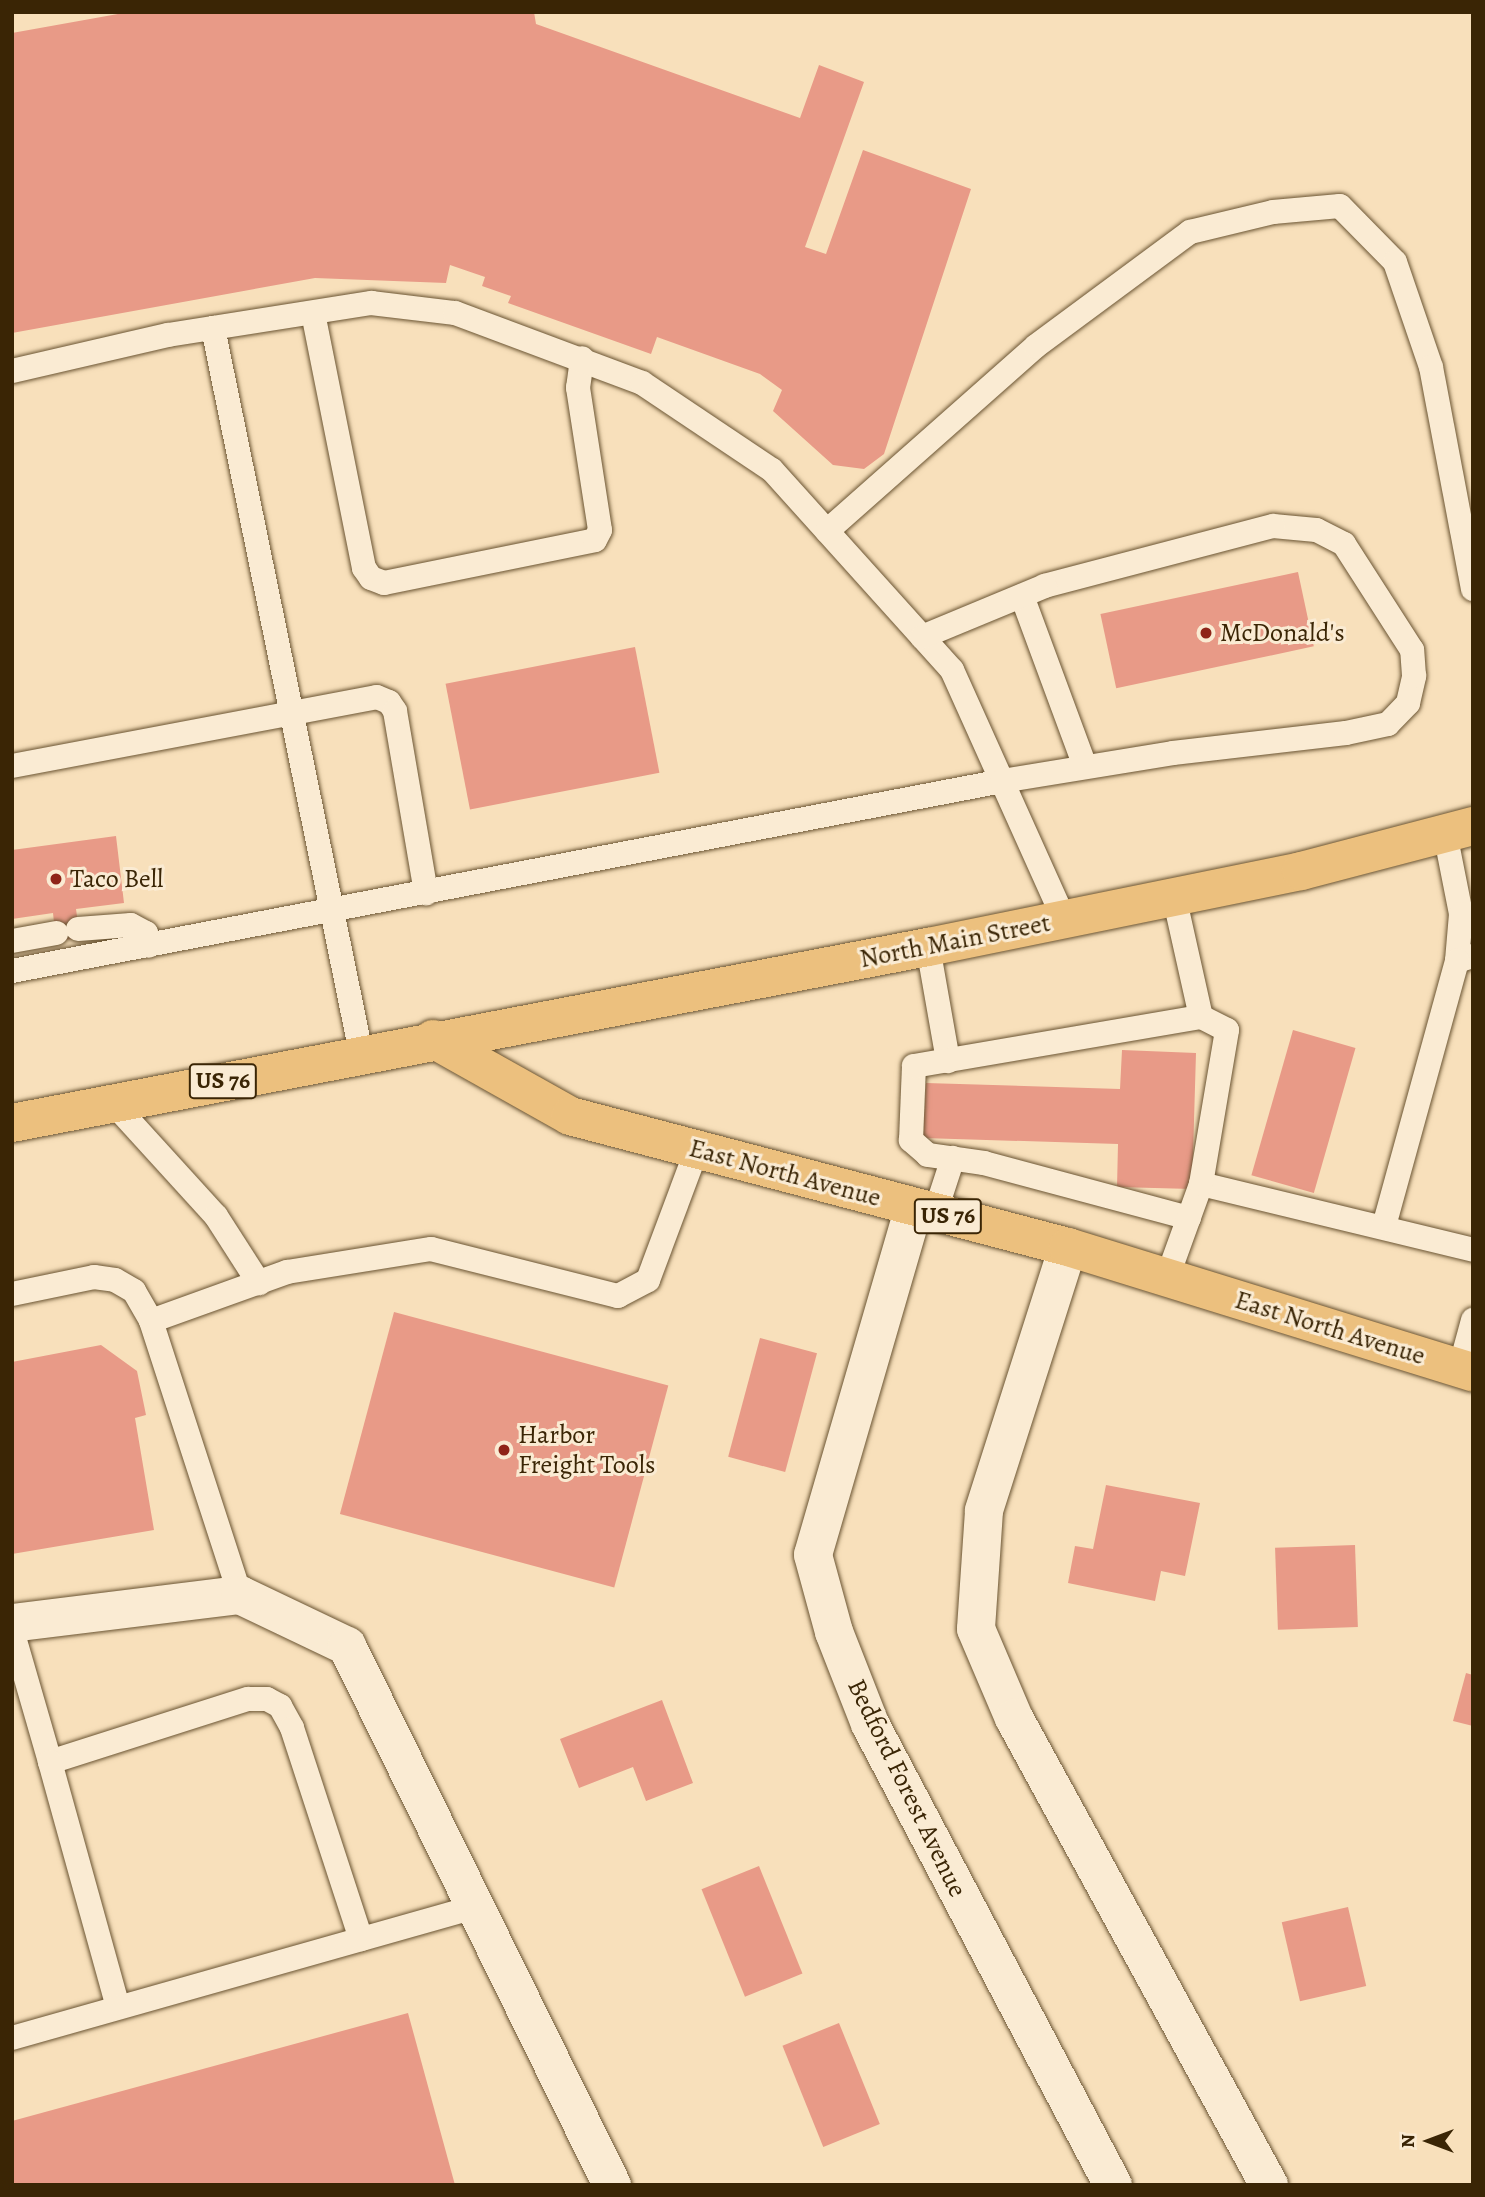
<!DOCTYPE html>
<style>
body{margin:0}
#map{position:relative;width:1485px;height:2197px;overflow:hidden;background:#f8e0bb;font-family:Alegreya,serif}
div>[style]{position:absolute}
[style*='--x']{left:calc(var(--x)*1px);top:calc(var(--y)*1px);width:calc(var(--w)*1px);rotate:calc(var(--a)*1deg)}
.building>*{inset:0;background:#e89a87;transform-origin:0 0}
.roads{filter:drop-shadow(0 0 2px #6a5432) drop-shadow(0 0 2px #6a5432)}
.lane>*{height:24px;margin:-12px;padding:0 12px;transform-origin:12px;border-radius:12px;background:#faebd3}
.street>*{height:38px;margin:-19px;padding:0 19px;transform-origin:19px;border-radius:19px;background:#faebd3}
.primary>*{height:38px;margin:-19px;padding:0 19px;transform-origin:19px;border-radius:19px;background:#ecc07e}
.dots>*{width:19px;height:19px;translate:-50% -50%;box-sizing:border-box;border:4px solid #faebd3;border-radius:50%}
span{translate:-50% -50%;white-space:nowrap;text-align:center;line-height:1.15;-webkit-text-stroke:6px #faebd3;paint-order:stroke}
.shield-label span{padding:2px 5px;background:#faebd3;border:2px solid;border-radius:5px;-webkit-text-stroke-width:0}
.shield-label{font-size:24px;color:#3a2505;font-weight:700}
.poi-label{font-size:26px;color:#3a2505}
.left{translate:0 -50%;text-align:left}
.street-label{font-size:26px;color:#3a2505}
.frame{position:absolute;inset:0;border:14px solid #3a2505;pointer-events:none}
.north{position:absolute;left:1394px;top:2106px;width:70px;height:70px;-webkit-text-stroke:5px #faebd3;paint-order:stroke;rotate:270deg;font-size:19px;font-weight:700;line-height:28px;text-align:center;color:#3a2505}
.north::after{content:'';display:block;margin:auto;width:24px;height:32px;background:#3a2505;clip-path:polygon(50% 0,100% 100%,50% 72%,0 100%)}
</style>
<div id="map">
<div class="building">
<i style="clip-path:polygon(129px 12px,534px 12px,536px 24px,800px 118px,819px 65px,864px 82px,805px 247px,826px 254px,863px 150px,971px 189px,884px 454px,864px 469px,833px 465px,773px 411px,782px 390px,760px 374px,657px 337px,651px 354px,508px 303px,511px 296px,482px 286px,485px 277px,450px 265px,446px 283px,315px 278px,12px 333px,12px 33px)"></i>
<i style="left:1298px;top:572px;width:76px;height:202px;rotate:78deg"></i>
<i style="left:635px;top:647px;width:128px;height:193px;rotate:79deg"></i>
<i style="clip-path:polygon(116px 836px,124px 903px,76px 909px,80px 938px,56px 941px,53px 913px,12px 919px,12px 850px)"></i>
<i style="left:1293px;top:1030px;width:65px;height:151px;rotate:16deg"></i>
<i style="clip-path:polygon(1122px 1050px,1196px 1053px,1192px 1189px,1117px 1187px,1118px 1144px,923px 1138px,926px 1083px,1120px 1089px)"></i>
<i style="left:394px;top:1312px;width:284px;height:209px;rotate:15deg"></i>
<i style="left:760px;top:1338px;width:59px;height:123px;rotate:15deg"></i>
<i style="clip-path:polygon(101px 1345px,137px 1371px,146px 1415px,135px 1418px,154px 1530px,12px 1554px,12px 1362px)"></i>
<i style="clip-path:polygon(1106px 1485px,1200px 1503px,1185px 1576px,1161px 1571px,1155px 1601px,1068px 1583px,1075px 1546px,1093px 1549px)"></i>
<i style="left:1355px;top:1545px;width:82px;height:80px;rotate:88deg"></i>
<i style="clip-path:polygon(1466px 1673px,1473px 1675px,1473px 1726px,1453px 1721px)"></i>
<i style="clip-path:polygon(662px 1700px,693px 1783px,646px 1801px,633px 1767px,579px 1788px,560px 1739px)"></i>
<i style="left:759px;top:1866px;width:116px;height:62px;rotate:68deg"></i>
<i style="left:1348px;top:1907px;width:81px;height:68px;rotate:77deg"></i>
<i style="clip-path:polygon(408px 2013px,455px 2185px,12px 2185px,12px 2121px)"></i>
<i style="left:839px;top:2023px;width:109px;height:61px;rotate:68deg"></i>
</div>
<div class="roads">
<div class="lane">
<i style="--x:313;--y:313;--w:260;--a:78.7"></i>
<i style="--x:364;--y:568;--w:12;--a:55"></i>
<i style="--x:371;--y:578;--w:14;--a:21"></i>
<i style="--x:384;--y:583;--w:215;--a:-11.5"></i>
<i style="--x:595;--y:540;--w:11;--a:-63"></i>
<i style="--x:600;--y:530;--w:144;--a:-98.8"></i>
<i style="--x:578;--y:388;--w:30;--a:-82"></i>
<i style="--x:213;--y:328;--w:740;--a:78.46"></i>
<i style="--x:12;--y:371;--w:160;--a:-13"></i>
<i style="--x:168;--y:335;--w:206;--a:-9"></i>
<i style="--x:371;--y:303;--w:85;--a:6.8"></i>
<i style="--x:455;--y:313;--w:200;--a:20.5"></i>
<i style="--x:642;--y:383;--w:156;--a:33.8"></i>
<i style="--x:772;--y:470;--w:269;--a:48"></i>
<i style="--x:952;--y:670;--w:273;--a:65.8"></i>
<i style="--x:827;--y:531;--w:279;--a:-41.5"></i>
<i style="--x:1036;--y:346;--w:192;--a:-36.5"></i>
<i style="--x:1190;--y:232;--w:85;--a:-13.5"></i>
<i style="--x:1273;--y:212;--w:67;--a:-5.1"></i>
<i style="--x:1340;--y:206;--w:78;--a:45.5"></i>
<i style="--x:1395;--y:262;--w:111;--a:71.1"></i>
<i style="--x:1431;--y:367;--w:226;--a:79.3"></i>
<i style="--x:1022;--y:596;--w:181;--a:69.7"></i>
<i style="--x:12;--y:766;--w:371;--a:-10.7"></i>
<i style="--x:377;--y:697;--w:13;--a:23"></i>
<i style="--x:389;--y:702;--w:11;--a:56"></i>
<i style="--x:395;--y:711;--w:185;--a:80.3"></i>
<i style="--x:1445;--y:833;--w:83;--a:78.8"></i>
<i style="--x:1461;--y:914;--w:47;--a:94.9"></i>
<i style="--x:1457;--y:961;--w:16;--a:-18"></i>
<i style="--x:78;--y:929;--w:53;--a:-4.3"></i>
<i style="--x:131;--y:925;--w:17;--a:28"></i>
<i style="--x:146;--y:933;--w:13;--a:77"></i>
<i style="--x:12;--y:941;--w:45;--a:-10.3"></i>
<i style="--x:928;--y:947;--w:116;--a:80"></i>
<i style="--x:12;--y:971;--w:1008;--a:-10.86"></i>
<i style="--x:1002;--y:781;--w:173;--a:-9.3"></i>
<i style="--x:1173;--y:753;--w:174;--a:-6.6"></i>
<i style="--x:1346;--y:733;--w:43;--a:-12.1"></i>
<i style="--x:1388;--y:724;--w:29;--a:-46"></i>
<i style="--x:1408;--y:703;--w:28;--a:-77"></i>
<i style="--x:1414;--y:676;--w:26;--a:-94"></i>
<i style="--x:1412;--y:650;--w:126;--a:-122.7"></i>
<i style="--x:1344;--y:544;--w:31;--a:-153"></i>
<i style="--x:1316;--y:530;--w:43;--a:-174.7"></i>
<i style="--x:1273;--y:526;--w:236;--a:165.3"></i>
<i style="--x:1045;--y:586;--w:133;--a:157.5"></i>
<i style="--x:113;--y:1103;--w:153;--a:47.7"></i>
<i style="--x:216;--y:1216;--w:80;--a:57.3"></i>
<i style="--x:1201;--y:1184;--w:280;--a:13.6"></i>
<i style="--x:935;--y:1213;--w:58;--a:-71.9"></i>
<i style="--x:1189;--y:1218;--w:212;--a:-165"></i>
<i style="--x:984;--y:1163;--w:57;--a:-171.9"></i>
<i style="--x:928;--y:1155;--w:23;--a:-139"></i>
<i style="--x:911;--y:1140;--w:74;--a:-87.7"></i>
<i style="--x:914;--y:1066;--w:291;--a:-9.7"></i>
<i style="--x:1384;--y:1226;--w:275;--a:-74.6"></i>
<i style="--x:1167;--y:1278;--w:100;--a:-70.1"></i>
<i style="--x:1201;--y:1184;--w:156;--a:-80.4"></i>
<i style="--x:1227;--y:1030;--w:29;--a:-153"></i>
<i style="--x:1201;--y:1017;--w:124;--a:-102.6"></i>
<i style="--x:12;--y:1294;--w:84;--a:-11.7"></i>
<i style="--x:94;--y:1277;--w:21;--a:8"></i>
<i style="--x:115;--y:1280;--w:22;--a:30"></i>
<i style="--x:134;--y:1291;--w:34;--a:60"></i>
<i style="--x:151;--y:1321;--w:288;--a:72"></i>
<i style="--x:151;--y:1321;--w:145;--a:-19.8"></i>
<i style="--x:287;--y:1272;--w:146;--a:-9.1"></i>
<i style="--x:431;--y:1249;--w:193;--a:14.1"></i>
<i style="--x:618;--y:1296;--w:34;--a:-28"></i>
<i style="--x:648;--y:1280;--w:140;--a:-69.5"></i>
<i style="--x:1460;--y:1368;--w:50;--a:-74.8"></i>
<i style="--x:12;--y:1630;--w:137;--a:73.9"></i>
<i style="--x:50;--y:1762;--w:208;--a:-17.7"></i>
<i style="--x:248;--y:1699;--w:19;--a:0"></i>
<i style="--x:267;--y:1699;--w:15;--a:28"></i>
<i style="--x:280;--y:1706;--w:25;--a:61"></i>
<i style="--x:292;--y:1728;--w:222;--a:71.9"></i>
<i style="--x:50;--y:1762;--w:254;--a:74.5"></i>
<i style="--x:12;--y:2038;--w:481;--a:-15.8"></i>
</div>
<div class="street">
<i style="--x:914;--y:1207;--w:362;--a:106.2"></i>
<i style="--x:813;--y:1555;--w:80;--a:74.7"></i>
<i style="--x:834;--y:1632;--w:99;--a:68.6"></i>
<i style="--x:870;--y:1724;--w:521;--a:62.21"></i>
<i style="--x:1068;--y:1247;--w:277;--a:107.7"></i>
<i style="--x:984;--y:1511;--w:118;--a:93.9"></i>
<i style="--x:976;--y:1629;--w:97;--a:66.9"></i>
<i style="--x:1014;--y:1718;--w:532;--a:61.36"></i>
<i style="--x:12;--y:1623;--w:230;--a:-7"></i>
<i style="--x:240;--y:1595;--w:119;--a:25.5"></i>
<i style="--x:347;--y:1646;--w:601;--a:63.82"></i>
</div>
<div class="primary">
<i style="--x:433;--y:1039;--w:157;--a:29.3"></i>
<i style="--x:570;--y:1116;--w:515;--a:14.74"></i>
<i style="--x:1068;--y:1247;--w:424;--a:17.2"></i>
<i style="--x:12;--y:1123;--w:933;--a:-10.88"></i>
<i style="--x:928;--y:947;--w:381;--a:-11.5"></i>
<i style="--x:1301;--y:871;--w:178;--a:-14.7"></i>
</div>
</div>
<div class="dots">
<i style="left:1206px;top:633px;background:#8f2418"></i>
<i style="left:56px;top:879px;background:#8f2418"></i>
<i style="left:504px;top:1450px;background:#8f2418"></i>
</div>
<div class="shield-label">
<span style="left:223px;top:1081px">US 76</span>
<span style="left:948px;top:1216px">US 76</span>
</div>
<div class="poi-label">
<span class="left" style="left:1220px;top:633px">McDonald's</span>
<span class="left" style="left:70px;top:879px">Taco Bell</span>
<span class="left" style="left:518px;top:1450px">Harbor<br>Freight Tools</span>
</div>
<div class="street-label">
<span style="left:955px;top:941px;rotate:-11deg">North Main Street</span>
<span style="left:785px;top:1173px;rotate:15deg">East North Avenue</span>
<span style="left:1330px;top:1328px;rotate:17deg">East North Avenue</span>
<span style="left:907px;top:1788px;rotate:64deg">Bedford Forest Avenue</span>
</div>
<div class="frame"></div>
<div class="north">N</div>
</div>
